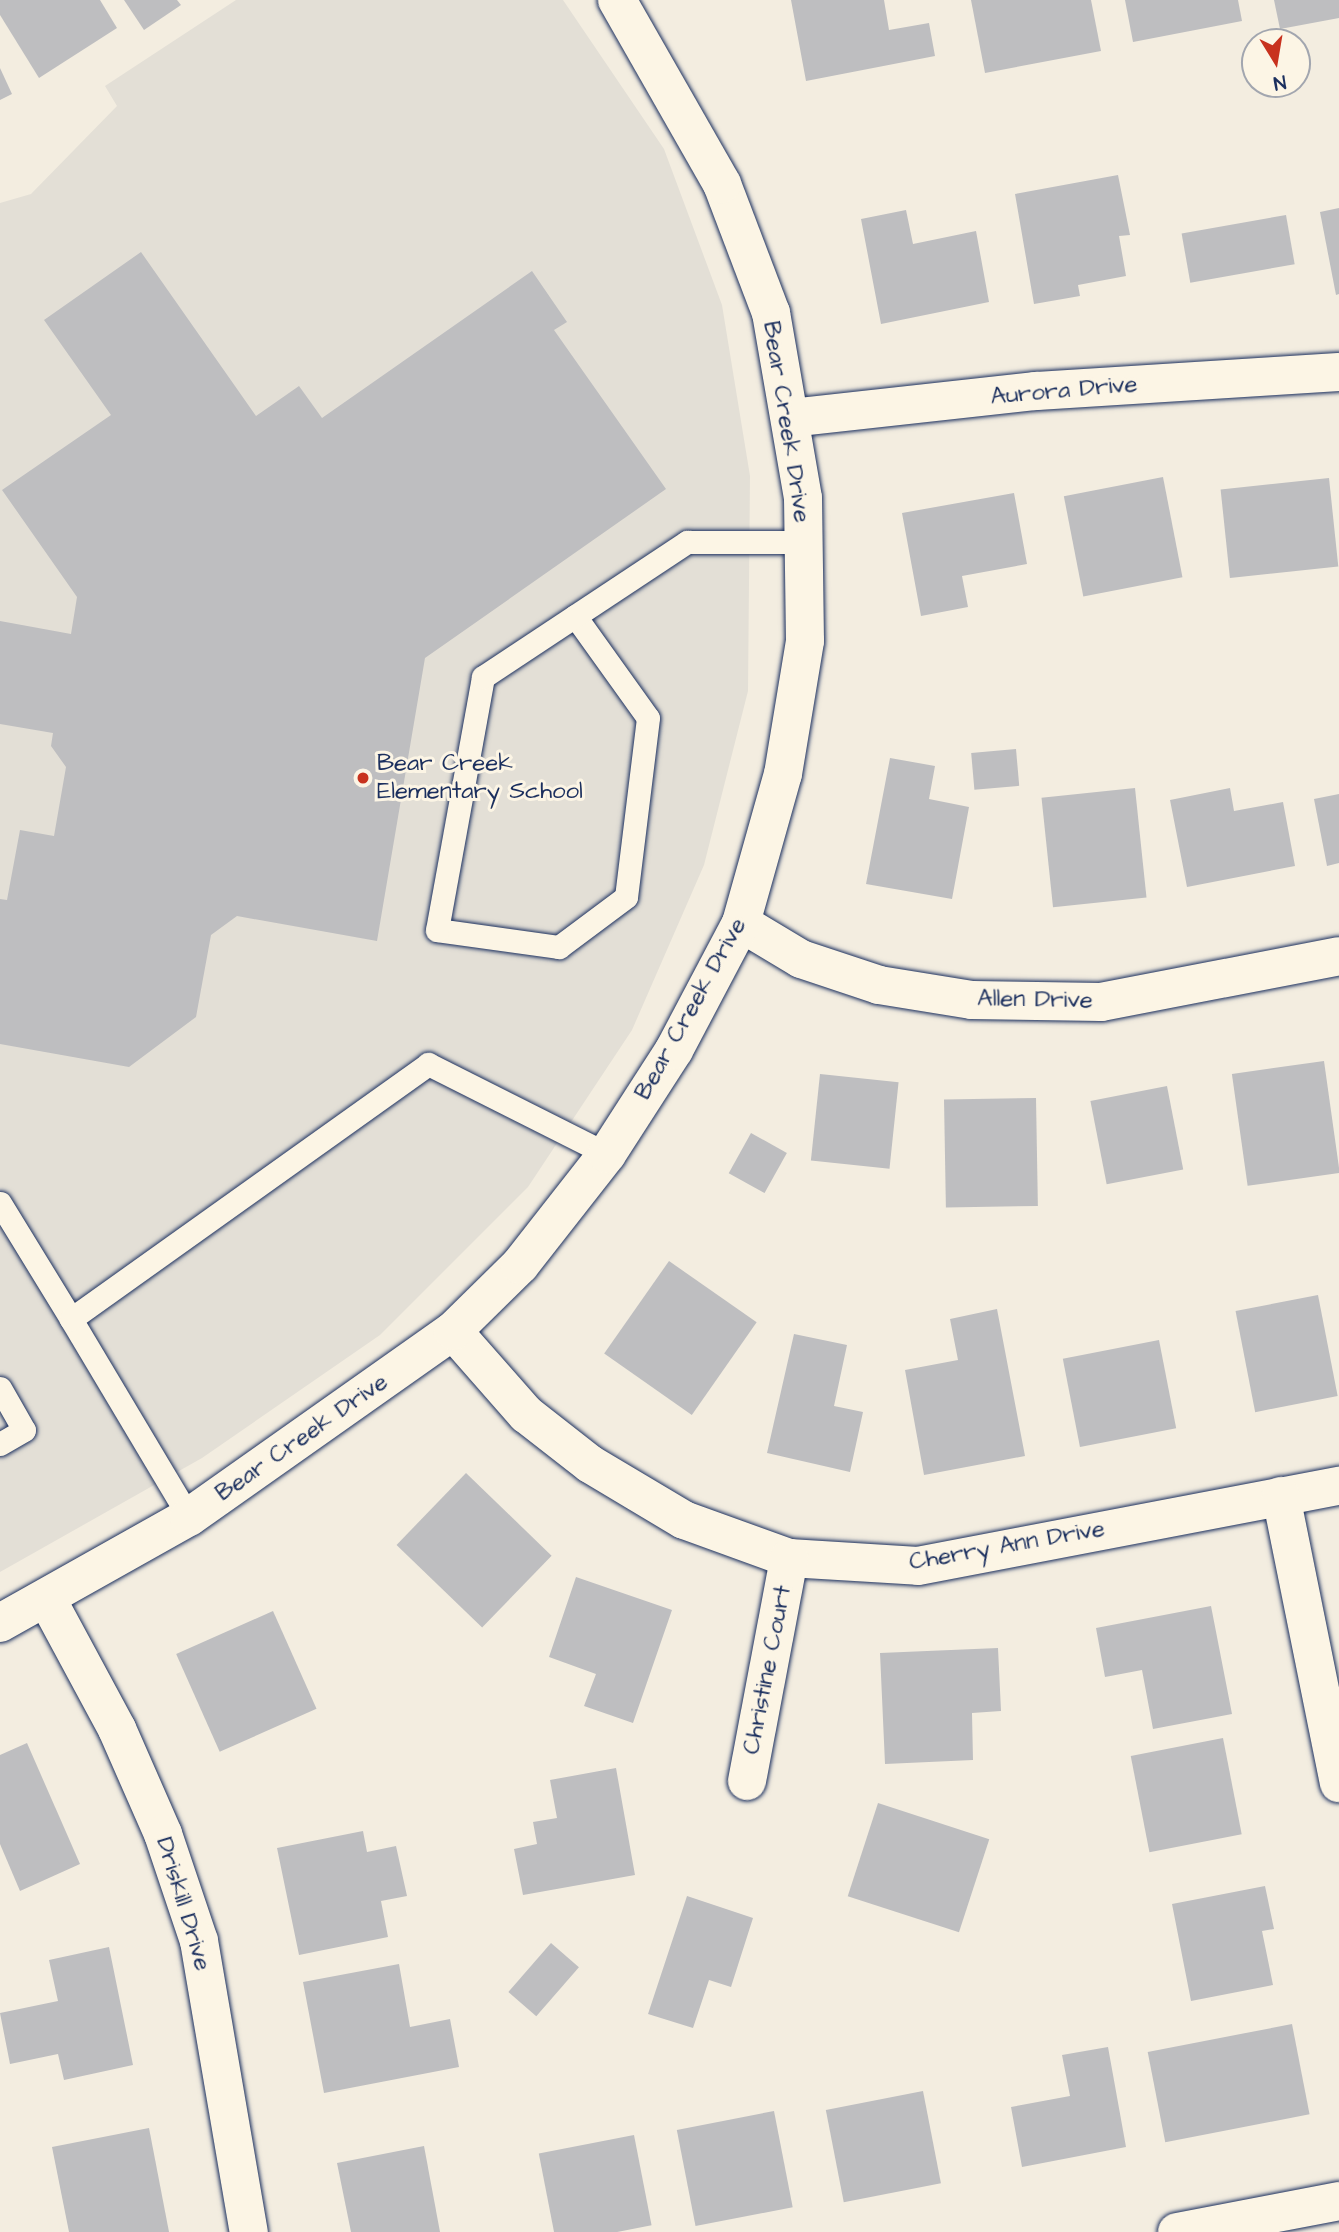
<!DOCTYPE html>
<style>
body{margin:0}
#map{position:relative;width:1339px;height:2232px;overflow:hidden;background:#f3ede0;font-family:"Architects Daughter",sans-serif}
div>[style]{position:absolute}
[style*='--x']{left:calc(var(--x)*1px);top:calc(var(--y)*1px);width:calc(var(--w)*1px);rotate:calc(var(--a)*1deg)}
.built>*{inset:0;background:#e3dfd6}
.building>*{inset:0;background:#bebec0;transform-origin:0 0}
.roads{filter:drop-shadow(0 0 2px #1b2f5e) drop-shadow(0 0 2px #1b2f5e)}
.service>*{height:23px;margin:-11.5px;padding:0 11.5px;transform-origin:11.5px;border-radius:11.5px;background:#fcf5e5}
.minor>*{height:38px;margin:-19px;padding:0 19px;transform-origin:19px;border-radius:19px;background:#fcf5e5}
.tertiary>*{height:38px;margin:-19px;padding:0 19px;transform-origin:19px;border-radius:19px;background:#fcf5e5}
.dots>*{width:19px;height:19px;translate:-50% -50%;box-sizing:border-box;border:4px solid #fcf5e5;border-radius:50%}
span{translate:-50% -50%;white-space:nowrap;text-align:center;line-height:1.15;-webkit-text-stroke:6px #fcf5e5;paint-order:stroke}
.street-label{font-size:24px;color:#1b2f5e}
.poi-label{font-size:24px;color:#1b2f5e}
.left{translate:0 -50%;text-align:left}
.north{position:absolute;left:1241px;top:28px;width:70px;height:70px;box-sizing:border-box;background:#fcf5e5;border:2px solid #a2a6af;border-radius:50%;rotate:169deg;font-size:19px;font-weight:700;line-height:28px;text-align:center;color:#1b2f5e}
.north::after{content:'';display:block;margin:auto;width:24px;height:32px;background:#c8321e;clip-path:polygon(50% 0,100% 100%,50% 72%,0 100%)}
</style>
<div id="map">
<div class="built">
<i style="clip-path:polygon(236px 0,563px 0,664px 149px,722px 305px,750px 476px,748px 691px,704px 865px,632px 1030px,528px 1187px,380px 1335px,202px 1458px,0 1572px,0 203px,31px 194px,117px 106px,105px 86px)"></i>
</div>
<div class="building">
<i style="clip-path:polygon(0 0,100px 0,117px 28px,39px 78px,0 15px)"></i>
<i style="clip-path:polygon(124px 0,177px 0,181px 5px,144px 30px)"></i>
<i style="clip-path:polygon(791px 0,884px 0,889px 30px,929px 23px,935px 56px,806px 81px)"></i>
<i style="clip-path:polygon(971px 0,1091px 0,1101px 51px,985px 73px)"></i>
<i style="clip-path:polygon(1125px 0,1238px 0,1242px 21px,1133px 42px)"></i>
<i style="clip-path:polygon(1274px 0,1339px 0,1339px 18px,1280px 29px)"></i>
<i style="clip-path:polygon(0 68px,12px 94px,0 100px)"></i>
<i style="clip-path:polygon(1118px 175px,1130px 235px,1119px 236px,1126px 276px,1078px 285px,1080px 296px,1034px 304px,1015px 194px)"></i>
<i style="clip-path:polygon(1339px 208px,1339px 294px,1336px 295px,1320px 212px)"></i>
<i style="clip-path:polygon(906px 210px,913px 244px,976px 231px,989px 302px,881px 324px,861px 219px)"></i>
<i style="left:1286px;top:215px;width:50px;height:106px;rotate:80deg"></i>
<i style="clip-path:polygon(141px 252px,256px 416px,299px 386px,322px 418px,532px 271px,567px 322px,554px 330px,666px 489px,425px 658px,377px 941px,237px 916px,211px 935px,196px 1017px,129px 1067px,0 1044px,0 899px,7px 900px,20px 830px,54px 836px,66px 767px,51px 746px,53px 733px,0 724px,0 621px,71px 634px,77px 597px,2px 490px,111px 415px,44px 320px)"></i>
<i style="left:1163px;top:477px;width:102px;height:101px;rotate:79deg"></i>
<i style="left:1329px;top:478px;width:89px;height:109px;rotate:84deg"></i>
<i style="clip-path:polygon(1014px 493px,1027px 564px,962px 576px,968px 607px,921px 616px,902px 513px)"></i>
<i style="left:1016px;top:749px;width:37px;height:45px;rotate:85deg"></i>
<i style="clip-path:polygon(890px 758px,935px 766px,929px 799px,969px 807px,952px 899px,866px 884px)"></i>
<i style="left:1135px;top:788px;width:110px;height:94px;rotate:84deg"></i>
<i style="clip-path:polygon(1230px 788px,1234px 811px,1283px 802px,1295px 866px,1187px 887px,1170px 800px)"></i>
<i style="clip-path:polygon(1339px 794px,1339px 863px,1327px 866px,1314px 799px)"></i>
<i style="left:1324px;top:1061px;width:113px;height:93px;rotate:82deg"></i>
<i style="left:820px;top:1074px;width:79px;height:87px;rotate:6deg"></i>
<i style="left:1167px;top:1086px;width:85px;height:78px;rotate:79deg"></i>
<i style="left:1036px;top:1098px;width:108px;height:92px;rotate:89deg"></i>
<i style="left:751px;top:1133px;width:41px;height:46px;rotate:29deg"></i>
<i style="left:669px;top:1261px;width:107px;height:113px;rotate:35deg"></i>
<i style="left:1318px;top:1295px;width:103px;height:84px;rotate:79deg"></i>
<i style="clip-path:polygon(997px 1309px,1025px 1456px,924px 1475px,905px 1370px,958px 1360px,950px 1319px)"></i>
<i style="clip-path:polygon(794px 1334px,847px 1345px,834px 1406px,863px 1412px,850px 1472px,767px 1453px)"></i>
<i style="left:1159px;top:1340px;width:90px;height:98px;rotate:79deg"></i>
<i style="left:466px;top:1473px;width:119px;height:100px;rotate:44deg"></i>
<i style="clip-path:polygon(576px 1577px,672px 1610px,633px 1723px,584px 1706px,596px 1674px,549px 1657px)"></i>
<i style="clip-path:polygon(1211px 1606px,1232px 1714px,1153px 1729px,1142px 1670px,1105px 1677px,1096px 1628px)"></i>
<i style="left:273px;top:1611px;width:107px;height:106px;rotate:66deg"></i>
<i style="clip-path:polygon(998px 1648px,1001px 1711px,972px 1713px,973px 1760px,885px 1764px,880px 1653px)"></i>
<i style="left:1223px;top:1738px;width:98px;height:94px;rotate:79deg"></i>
<i style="clip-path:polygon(27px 1743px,80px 1864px,20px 1891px,0 1844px,0 1755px)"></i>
<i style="clip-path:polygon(616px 1768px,635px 1875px,523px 1895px,514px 1849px,537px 1844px,533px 1822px,557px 1818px,550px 1780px)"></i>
<i style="left:878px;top:1803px;width:117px;height:98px;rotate:18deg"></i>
<i style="clip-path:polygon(363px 1831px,367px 1852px,396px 1846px,407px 1896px,381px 1901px,388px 1937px,299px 1955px,277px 1848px)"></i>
<i style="clip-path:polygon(1265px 1886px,1274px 1929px,1262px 1931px,1273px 1985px,1191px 2001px,1172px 1904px)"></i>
<i style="clip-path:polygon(687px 1896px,753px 1918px,731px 1987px,709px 1980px,693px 2028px,648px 2014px)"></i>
<i style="left:551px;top:1943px;width:37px;height:65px;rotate:41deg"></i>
<i style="clip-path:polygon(109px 1947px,133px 2065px,64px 2080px,58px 2054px,10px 2064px,0 2013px,58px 2001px,49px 1960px)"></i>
<i style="clip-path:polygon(399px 1964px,410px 2027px,450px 2019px,459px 2067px,324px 2093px,303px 1982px)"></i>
<i style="left:1292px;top:2024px;width:92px;height:147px;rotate:79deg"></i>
<i style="clip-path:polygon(1108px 2047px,1126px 2147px,1022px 2167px,1011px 2107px,1070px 2096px,1062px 2055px)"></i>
<i style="left:923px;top:2091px;width:94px;height:99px;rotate:79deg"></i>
<i style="left:774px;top:2111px;width:98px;height:99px;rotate:79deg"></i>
<i style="clip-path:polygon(149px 2128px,169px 2232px,69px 2232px,52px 2147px)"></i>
<i style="left:634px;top:2135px;width:92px;height:97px;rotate:79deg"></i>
<i style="clip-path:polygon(424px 2146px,440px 2232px,351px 2232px,337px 2163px)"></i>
</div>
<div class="roads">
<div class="service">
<i style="--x:575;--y:616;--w:125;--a:54.4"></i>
<i style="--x:648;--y:718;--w:180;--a:97"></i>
<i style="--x:626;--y:897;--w:84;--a:143.3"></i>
<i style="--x:559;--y:947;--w:123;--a:-172.1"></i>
<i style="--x:437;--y:930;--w:257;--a:-79.7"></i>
<i style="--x:483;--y:677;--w:245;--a:-33.5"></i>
<i style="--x:687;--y:542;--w:116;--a:0"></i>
<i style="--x:0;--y:1203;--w:136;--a:58.5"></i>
<i style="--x:0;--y:1388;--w:48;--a:60.3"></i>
<i style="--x:24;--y:1430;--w:28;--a:150"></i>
<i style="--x:189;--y:1517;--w:230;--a:-120.8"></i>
<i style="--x:71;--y:1319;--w:439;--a:-35.5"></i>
<i style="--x:428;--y:1064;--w:200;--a:26.7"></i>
</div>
<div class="minor">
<i style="--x:790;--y:418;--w:247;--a:-6.3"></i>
<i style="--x:1036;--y:391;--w:304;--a:-3.6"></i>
<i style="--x:741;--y:923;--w:70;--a:31"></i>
<i style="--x:801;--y:959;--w:82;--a:18.4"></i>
<i style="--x:879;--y:985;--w:94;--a:9.2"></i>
<i style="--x:972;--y:1000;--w:129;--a:0.9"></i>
<i style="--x:1101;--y:1002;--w:242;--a:-10.9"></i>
<i style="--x:453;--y:1331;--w:111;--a:48.7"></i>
<i style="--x:526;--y:1414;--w:81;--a:38"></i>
<i style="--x:590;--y:1464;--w:109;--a:30.8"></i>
<i style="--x:684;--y:1520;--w:112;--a:19.9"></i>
<i style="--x:789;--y:1558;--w:129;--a:3.5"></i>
<i style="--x:918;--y:1566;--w:429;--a:-10.8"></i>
<i style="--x:1281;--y:1496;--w:293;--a:78.6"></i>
<i style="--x:47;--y:1599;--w:148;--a:61.7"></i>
<i style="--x:117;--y:1729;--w:115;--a:66.3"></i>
<i style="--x:163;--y:1834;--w:113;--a:71.4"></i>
<i style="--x:199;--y:1941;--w:295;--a:80.3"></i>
<i style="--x:747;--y:1781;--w:227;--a:-79.3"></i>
<i style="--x:1177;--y:2232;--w:165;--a:-10.8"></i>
</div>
<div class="tertiary">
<i style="--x:0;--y:1623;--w:217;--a:-29.3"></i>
<i style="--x:189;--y:1517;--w:323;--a:-35.2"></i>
<i style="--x:453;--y:1331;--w:94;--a:-44.6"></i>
<i style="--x:520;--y:1265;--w:141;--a:-51.9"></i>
<i style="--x:607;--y:1154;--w:124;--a:-57.2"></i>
<i style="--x:674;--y:1050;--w:144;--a:-62.2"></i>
<i style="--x:741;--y:923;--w:155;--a:-74.3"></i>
<i style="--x:783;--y:774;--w:135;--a:-80.6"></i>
<i style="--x:805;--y:641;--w:143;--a:-90.8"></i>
<i style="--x:803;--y:498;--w:188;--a:-99.8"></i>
<i style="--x:771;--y:313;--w:138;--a:-110.8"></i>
<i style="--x:722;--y:184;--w:212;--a:-119.7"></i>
</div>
</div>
<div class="dots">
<i style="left:363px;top:778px;background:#c8321e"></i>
</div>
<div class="street-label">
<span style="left:1064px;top:391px;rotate:-5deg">Aurora Drive</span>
<span style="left:786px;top:422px;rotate:81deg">Bear Creek Drive</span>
<span style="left:1035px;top:1000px;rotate:1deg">Allen Drive</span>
<span style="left:691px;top:1009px;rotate:-61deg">Bear Creek Drive</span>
<span style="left:302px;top:1438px;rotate:-35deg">Bear Creek Drive</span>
<span style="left:1007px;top:1546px;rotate:-10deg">Cherry Ann Drive</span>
<span style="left:768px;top:1670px;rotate:-79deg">Christine Court</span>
<span style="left:183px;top:1904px;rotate:73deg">Driskill Drive</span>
</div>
<div class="poi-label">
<span class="left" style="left:377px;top:778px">Bear Creek<br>Elementary School</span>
</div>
<div class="north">N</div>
</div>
